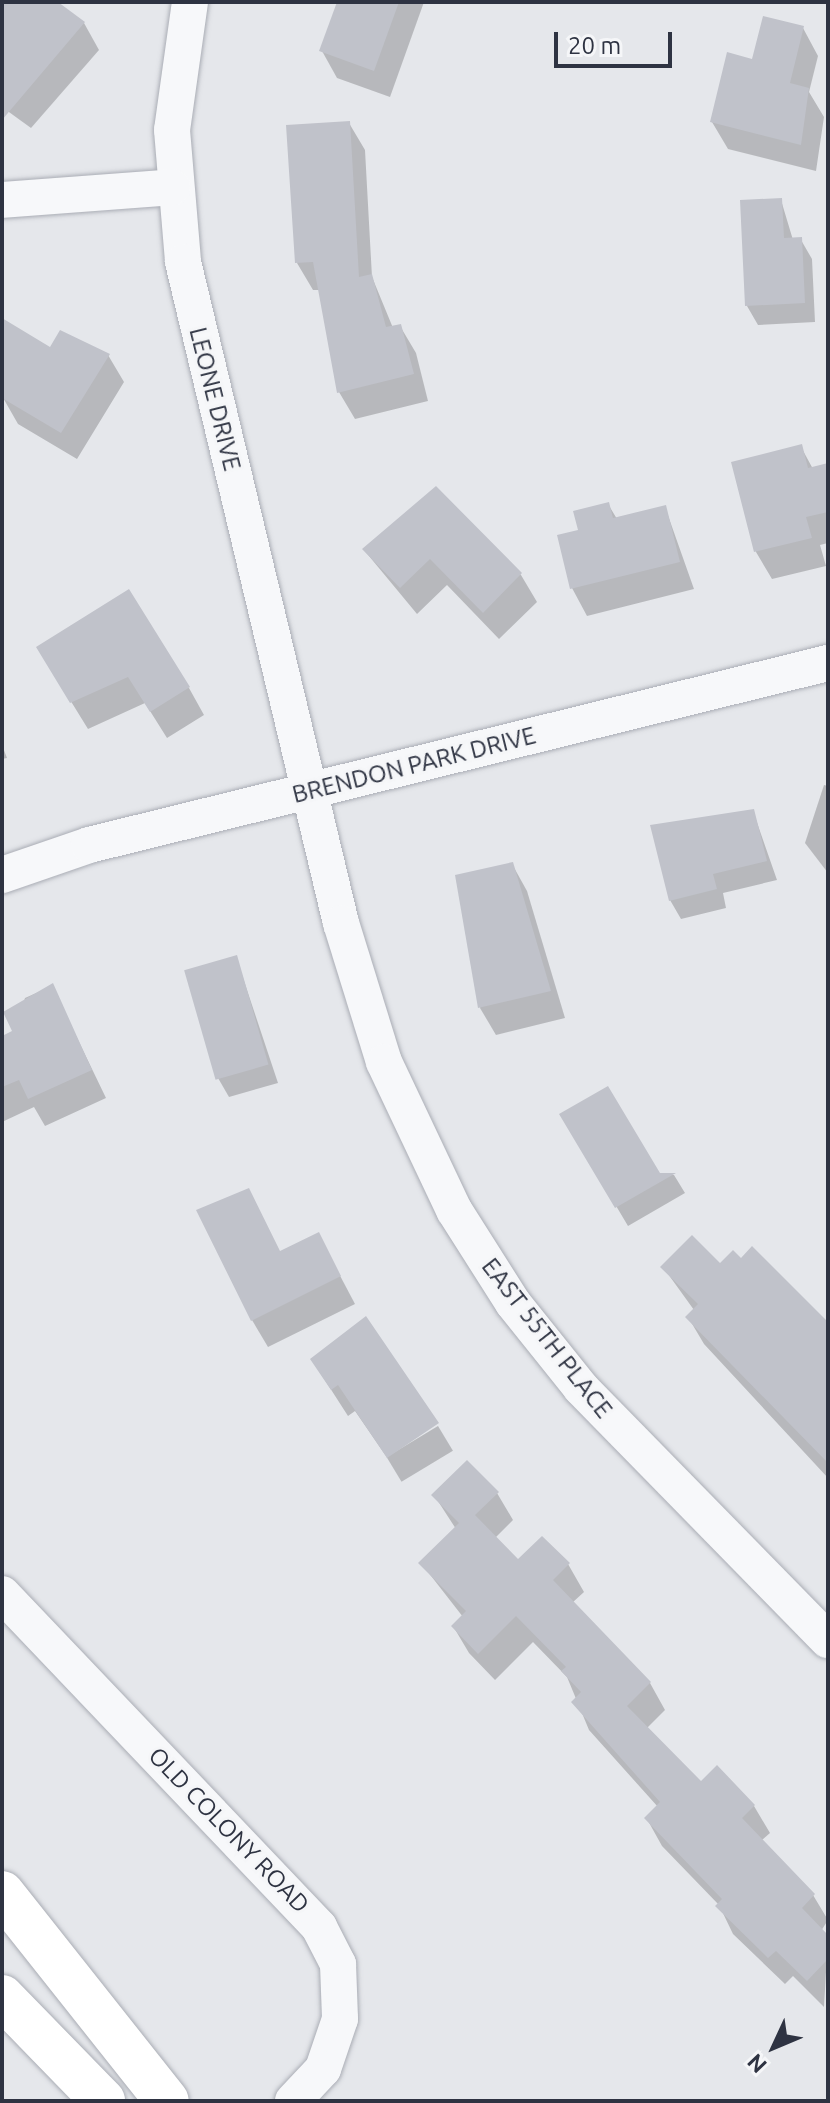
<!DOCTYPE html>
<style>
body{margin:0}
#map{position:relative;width:830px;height:2103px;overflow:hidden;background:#e5e7eb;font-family:Ubuntu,sans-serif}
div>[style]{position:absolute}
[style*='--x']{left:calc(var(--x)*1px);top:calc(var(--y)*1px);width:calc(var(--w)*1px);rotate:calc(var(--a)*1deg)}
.shadow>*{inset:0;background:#0003;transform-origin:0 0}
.building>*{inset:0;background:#c0c2ca;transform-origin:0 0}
.roads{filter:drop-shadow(0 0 2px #aaadb5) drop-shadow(0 0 2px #aaadb5)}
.minor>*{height:36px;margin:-18px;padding:0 18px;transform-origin:18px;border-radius:18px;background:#f7f8fa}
.primary>*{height:44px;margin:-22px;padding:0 22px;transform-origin:22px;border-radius:22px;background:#fff}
span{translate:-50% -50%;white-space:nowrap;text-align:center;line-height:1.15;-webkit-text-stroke:6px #f5f6f8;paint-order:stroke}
.street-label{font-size:24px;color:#2e3342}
.frame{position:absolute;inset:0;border:4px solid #2e3342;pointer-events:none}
.north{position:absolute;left:734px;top:2007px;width:80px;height:80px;-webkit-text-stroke:6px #f5f6f8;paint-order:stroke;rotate:226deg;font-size:22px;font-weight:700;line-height:32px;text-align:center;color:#2e3342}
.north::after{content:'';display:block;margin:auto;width:28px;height:36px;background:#2e3342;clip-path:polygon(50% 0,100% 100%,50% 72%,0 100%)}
.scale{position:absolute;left:554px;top:32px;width:118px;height:36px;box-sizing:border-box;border:4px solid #2e3342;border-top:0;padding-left:10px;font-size:24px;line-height:28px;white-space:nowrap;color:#2e3342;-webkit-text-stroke:6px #f5f6f8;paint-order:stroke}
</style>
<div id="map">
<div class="shadow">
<i style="clip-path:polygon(2px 2px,55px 2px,84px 23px,99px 50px,31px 128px,2px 107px)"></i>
<i style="clip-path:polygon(339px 2px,424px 2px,390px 97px,337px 78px,322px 51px)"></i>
<i style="clip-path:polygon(803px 28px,818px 56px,809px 92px,824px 117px,816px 171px,728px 149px,712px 122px,753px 61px)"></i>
<i style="clip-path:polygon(349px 123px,365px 150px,372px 277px,393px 328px,400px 326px,416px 353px,428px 401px,355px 419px,339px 392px,320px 290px,313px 290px,297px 263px)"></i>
<i style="clip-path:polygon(781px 200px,793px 240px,801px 240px,812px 259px,815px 322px,758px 325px,747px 306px)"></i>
<i style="clip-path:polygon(2px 321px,50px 349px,108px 355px,124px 382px,77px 459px,18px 424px,2px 396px)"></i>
<i style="clip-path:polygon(801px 447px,813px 469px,828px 465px,828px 543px,820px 545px,826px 566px,772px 579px,756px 552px,733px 463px)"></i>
<i style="clip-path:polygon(436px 489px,521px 575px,537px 602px,499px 639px,447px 585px,417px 614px,364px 550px)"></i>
<i style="clip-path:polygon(608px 504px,617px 519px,665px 507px,694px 589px,587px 616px,572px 588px,580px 532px)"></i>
<i style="clip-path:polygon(38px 648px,189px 688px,204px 715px,167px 738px,145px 703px,88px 729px)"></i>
<i style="clip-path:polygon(2px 745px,7px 758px,2px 759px)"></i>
<i style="clip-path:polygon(824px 785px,828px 786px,828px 873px,805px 843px)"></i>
<i style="clip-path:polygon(753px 811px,777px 880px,723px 893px,726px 908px,681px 919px,670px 900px)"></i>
<i style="clip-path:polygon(512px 864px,527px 891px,565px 1018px,496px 1035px,480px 1008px)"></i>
<i style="clip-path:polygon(236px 957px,278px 1083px,229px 1097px,218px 1078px)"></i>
<i style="clip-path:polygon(52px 986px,106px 1098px,45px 1126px,34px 1107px,2px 1122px,2px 1038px,15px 1032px,25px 998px)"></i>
<i style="clip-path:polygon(562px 1115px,658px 1175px,674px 1175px,685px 1193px,628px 1226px)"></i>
<i style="clip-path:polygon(318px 1234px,355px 1304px,268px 1347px,252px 1320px,281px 1253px)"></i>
<i style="clip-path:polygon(720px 1266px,828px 1324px,828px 1478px,704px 1344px,688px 1317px,694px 1310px,663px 1267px)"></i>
<i style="clip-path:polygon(366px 1319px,386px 1456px,355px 1411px,348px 1416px,312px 1360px)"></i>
<i style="left:438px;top:1426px;width:29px;height:60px;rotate:59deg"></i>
<i style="clip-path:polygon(497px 1493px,513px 1520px,495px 1538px,518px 1562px,568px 1564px,584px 1592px,572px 1603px,650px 1683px,665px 1710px,647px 1728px,701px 1784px,754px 1806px,770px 1833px,761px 1841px,813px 1895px,828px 1920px,821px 1931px,828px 1937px,824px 2007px,793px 1976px,785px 1984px,733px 1934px,719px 1905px,662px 1846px,647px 1819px,658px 1807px,589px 1730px,567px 1677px,533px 1642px,495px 1680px,469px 1653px,453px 1626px,463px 1617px,421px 1563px,456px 1529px,434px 1495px)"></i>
</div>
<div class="building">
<i style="clip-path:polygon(2px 2px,58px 2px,85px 22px,2px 120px)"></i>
<i style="clip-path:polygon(337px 2px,399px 2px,374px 71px,319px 51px)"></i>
<i style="clip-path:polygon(763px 16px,804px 26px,790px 83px,809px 88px,801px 145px,710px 122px,727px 52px,752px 59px)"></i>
<i style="clip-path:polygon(350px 121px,359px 277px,372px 274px,386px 327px,401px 324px,414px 374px,337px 393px,313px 262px,295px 263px,286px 125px)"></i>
<i style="clip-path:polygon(782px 198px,784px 238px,802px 237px,805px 303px,745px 306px,740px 200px)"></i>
<i style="clip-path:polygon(2px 318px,50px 347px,60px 330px,110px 354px,61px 433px,2px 398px)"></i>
<i style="clip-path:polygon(802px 444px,808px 468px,828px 463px,828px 512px,806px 517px,812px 538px,754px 552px,731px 462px)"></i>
<i style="clip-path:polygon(436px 486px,522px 573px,483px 613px,430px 559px,400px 588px,362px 549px)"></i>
<i style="clip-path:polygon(609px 502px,613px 518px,666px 505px,680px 562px,570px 589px,557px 535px,578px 530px,573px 511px)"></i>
<i style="clip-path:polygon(129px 589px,190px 687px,150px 712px,128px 677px,70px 703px,36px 647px)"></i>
<i style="clip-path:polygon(754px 809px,767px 861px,713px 874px,717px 889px,669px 901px,650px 825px)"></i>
<i style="clip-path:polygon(513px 862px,551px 991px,478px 1008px,455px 875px)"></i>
<i style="left:237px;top:955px;width:114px;height:55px;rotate:74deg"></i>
<i style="clip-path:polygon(53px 983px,92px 1070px,28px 1099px,19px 1080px,2px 1087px,2px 1036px,12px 1031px,3px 1012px)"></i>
<i style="clip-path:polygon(608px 1086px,660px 1173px,676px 1173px,615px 1208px,559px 1114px)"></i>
<i style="clip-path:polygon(249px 1188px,280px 1251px,319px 1232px,341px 1276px,251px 1321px,196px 1210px)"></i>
<i style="clip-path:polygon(692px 1235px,720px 1263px,733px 1250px,741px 1258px,752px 1246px,828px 1322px,828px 1463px,685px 1317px,698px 1304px,660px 1267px)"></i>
<i style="clip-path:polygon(366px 1316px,439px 1423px,387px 1458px,338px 1385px,331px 1390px,310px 1359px)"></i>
<i style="clip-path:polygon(467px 1460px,499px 1492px,475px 1515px,518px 1559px,542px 1536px,570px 1563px,553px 1580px,651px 1682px,627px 1706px,701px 1781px,717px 1765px,755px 1805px,742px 1818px,815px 1894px,802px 1908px,828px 1935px,828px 1959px,807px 1981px,776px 1951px,768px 1958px,715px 1906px,722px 1899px,644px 1818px,660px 1802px,571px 1702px,581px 1692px,561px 1671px,566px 1667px,516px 1616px,478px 1654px,451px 1626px,466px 1611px,418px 1563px,459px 1523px,431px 1495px)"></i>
</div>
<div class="roads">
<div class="minor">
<i style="--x:190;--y:2;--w:129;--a:98"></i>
<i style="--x:172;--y:130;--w:132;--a:85.2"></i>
<i style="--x:183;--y:262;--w:680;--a:76.56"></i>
<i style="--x:341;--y:923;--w:145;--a:72.8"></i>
<i style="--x:384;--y:1062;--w:164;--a:64.7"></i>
<i style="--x:454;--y:1210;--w:110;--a:57.6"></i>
<i style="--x:513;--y:1303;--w:109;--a:51.3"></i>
<i style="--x:581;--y:1388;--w:353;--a:45.6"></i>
<i style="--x:2;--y:200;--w:171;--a:-4.3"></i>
<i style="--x:2;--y:875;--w:92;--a:-19"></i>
<i style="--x:89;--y:845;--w:761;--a:-13.84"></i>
<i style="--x:2;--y:1594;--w:460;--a:46.4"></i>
<i style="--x:319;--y:1927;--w:42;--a:62.8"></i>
<i style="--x:338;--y:1964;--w:55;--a:87.9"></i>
<i style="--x:340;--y:2019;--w:53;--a:108.8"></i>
<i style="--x:323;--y:2069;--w:44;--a:133.2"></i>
</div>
<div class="primary">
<i style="--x:2;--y:1893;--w:265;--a:51.6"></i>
<i style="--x:2;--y:1997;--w:145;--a:45.8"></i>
</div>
</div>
<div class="street-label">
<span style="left:215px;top:399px;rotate:76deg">LEONE DRIVE</span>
<span style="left:414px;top:765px;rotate:-14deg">BRENDON PARK DRIVE</span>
<span style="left:547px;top:1338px;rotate:52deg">EAST 55TH PLACE</span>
<span style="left:229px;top:1830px;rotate:46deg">OLD COLONY ROAD</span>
</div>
<div class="frame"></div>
<div class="north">N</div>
<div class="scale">20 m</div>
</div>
